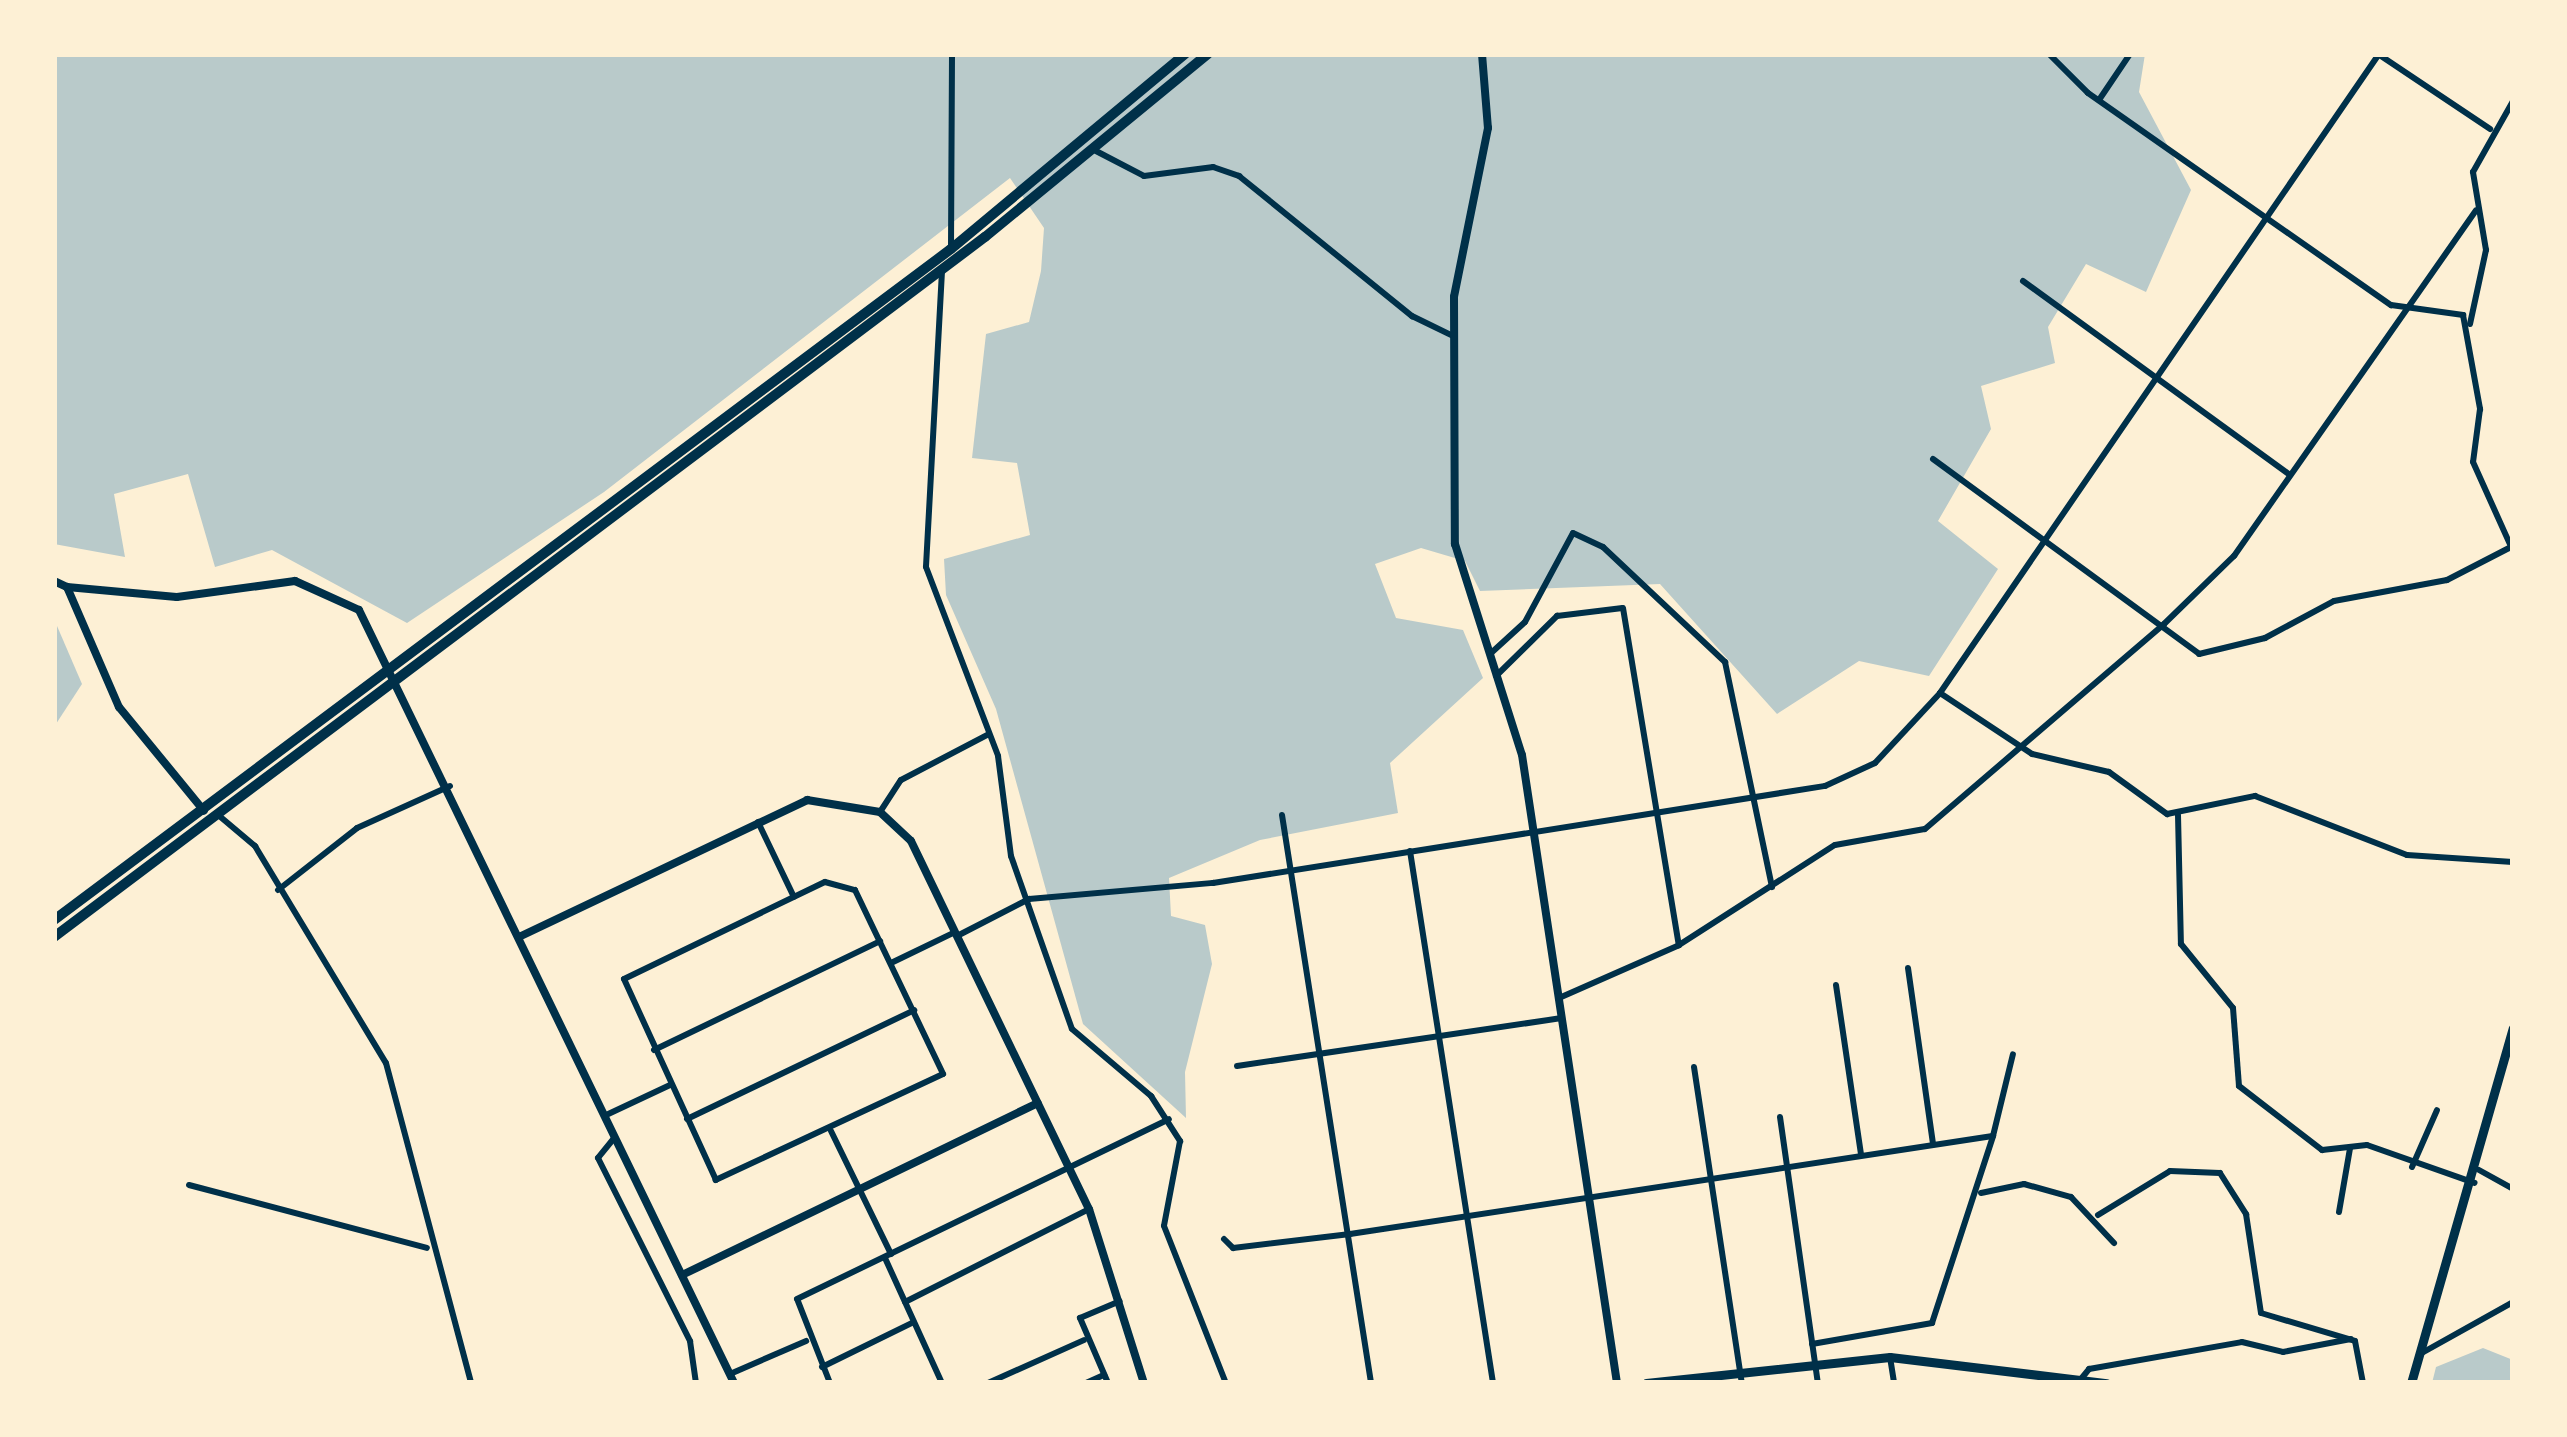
<!DOCTYPE html>
<style>
body{margin:0}
#map{position:relative;width:2567px;height:1437px;overflow:hidden;background:#fdf0d5;font-family:"Space Grotesk",sans-serif}
div>[style]{position:absolute}
[style*='--x']{left:calc(var(--x)*1px);top:calc(var(--y)*1px);width:calc(var(--w)*1px);rotate:calc(var(--a)*1deg)}
.green>*{inset:0;background:#b9caca}
.minor>*{height:6px;margin:-3px;padding:0 3px;transform-origin:3px;border-radius:3px;background:#003049}
.tertiary>*{height:8px;margin:-4px;padding:0 4px;transform-origin:4px;border-radius:4px;background:#003049}
.secondary>*{height:9px;margin:-4.5px;padding:0 4.5px;transform-origin:4.5px;border-radius:4.5px;background:#003049}
.trunk>*{height:10px;margin:-5px;padding:0 5px;transform-origin:5px;border-radius:5px;background:#003049}
span{translate:-50% -50%;white-space:nowrap;text-align:center;line-height:1.15;-webkit-text-stroke:12px #fdf0d5;paint-order:stroke}
.frame{position:absolute;inset:0;border:57px solid #fdf0d5;pointer-events:none}
</style>
<div id="map">
<div class="green">
<i style="clip-path:polygon(54px 54px,2145px 54px,2139px 92px,2191px 190px,2146px 292px,2086px 264px,2048px 327px,2055px 363px,1981px 386px,1991px 429px,1938px 521px,1998px 569px,1929px 676px,1859px 661px,1777px 714px,1660px 584px,1480px 591px,1465px 561px,1421px 548px,1375px 564px,1396px 618px,1463px 630px,1483px 678px,1390px 763px,1398px 813px,1260px 840px,1169px 878px,1171px 916px,1205px 925px,1212px 964px,1185px 1072px,1186px 1118px,1083px 1024px,996px 709px,946px 595px,944px 559px,1030px 535px,1017px 463px,972px 458px,986px 334px,1029px 322px,1041px 271px,1044px 228px,1010px 178px,604px 492px,407px 623px,272px 550px,215px 567px,188px 474px,114px 494px,125px 557px,54px 544px)"></i>
<i style="clip-path:polygon(54px 619px,82px 684px,54px 727px)"></i>
<i style="clip-path:polygon(2483px 1348px,2513px 1360px,2513px 1383px,2432px 1383px,2436px 1367px)"></i>
</div>
<div class="minor">
<i style="--x:2049;--y:54;--w:55;--a:45"></i>
<i style="--x:2088;--y:93;--w:370;--a:35"></i>
<i style="--x:2391;--y:305;--w:73;--a:7.9"></i>
<i style="--x:2463;--y:315;--w:96;--a:79.7"></i>
<i style="--x:2480;--y:409;--w:53;--a:97.5"></i>
<i style="--x:2473;--y:462;--w:98;--a:65.8"></i>
<i style="--x:2378;--y:54;--w:135;--a:33.8"></i>
<i style="--x:2379;--y:54;--w:775;--a:124.49"></i>
<i style="--x:1940;--y:693;--w:110;--a:33.5"></i>
<i style="--x:2032;--y:754;--w:79;--a:13.2"></i>
<i style="--x:2109;--y:772;--w:72;--a:35.9"></i>
<i style="--x:2167;--y:814;--w:90;--a:-11.6"></i>
<i style="--x:2255;--y:796;--w:163;--a:21.2"></i>
<i style="--x:2407;--y:855;--w:106;--a:3.8"></i>
<i style="--x:2099;--y:100;--w:55;--a:-56"></i>
<i style="--x:1096;--y:151;--w:54;--a:27.5"></i>
<i style="--x:1144;--y:176;--w:70;--a:-7.4"></i>
<i style="--x:1213;--y:167;--w:28;--a:19"></i>
<i style="--x:1239;--y:176;--w:223;--a:39"></i>
<i style="--x:1412;--y:316;--w:46;--a:26"></i>
<i style="--x:951;--y:247;--w:193;--a:-89.7"></i>
<i style="--x:942;--y:271;--w:296;--a:93.1"></i>
<i style="--x:926;--y:567;--w:202;--a:69.1"></i>
<i style="--x:998;--y:756;--w:101;--a:82.6"></i>
<i style="--x:1011;--y:856;--w:183;--a:70.6"></i>
<i style="--x:1072;--y:1029;--w:104;--a:40.3"></i>
<i style="--x:1151;--y:1096;--w:54;--a:57.2"></i>
<i style="--x:1180;--y:1141;--w:86;--a:100.7"></i>
<i style="--x:1164;--y:1226;--w:169;--a:68.5"></i>
<i style="--x:2023;--y:281;--w:330;--a:36"></i>
<i style="--x:2470;--y:324;--w:76;--a:-77.8"></i>
<i style="--x:2486;--y:250;--w:79;--a:-99.5"></i>
<i style="--x:2473;--y:172;--w:81;--a:-60.6"></i>
<i style="--x:1933;--y:459;--w:330;--a:36.2"></i>
<i style="--x:2199;--y:654;--w:68;--a:-13.6"></i>
<i style="--x:2265;--y:638;--w:78;--a:-28.2"></i>
<i style="--x:2334;--y:601;--w:115;--a:-10.5"></i>
<i style="--x:2447;--y:580;--w:72;--a:-27.3"></i>
<i style="--x:1490;--y:654;--w:47;--a:-42.4"></i>
<i style="--x:1525;--y:622;--w:101;--a:-61.7"></i>
<i style="--x:1573;--y:533;--w:33;--a:25"></i>
<i style="--x:1603;--y:547;--w:168;--a:43.3"></i>
<i style="--x:1725;--y:662;--w:230;--a:78.2"></i>
<i style="--x:1496;--y:676;--w:86;--a:-44.5"></i>
<i style="--x:1557;--y:616;--w:66;--a:-6.9"></i>
<i style="--x:1623;--y:608;--w:342;--a:80.6"></i>
<i style="--x:880;--y:812;--w:38;--a:-57"></i>
<i style="--x:901;--y:780;--w:99;--a:-27.6"></i>
<i style="--x:217;--y:814;--w:50;--a:40.1"></i>
<i style="--x:255;--y:846;--w:253;--a:58.9"></i>
<i style="--x:386;--y:1063;--w:331;--a:75.1"></i>
<i style="--x:1282;--y:815;--w:575;--a:81.09"></i>
<i style="--x:2178;--y:815;--w:129;--a:88.7"></i>
<i style="--x:2181;--y:944;--w:82;--a:50.9"></i>
<i style="--x:2233;--y:1008;--w:78;--a:85.6"></i>
<i style="--x:2239;--y:1086;--w:105;--a:37.6"></i>
<i style="--x:2322;--y:1150;--w:45;--a:-6.3"></i>
<i style="--x:2367;--y:1145;--w:114;--a:19.4"></i>
<i style="--x:758;--y:822;--w:83;--a:64.4"></i>
<i style="--x:1410;--y:851;--w:538;--a:81.13"></i>
<i style="--x:825;--y:882;--w:31;--a:15"></i>
<i style="--x:855;--y:890;--w:204;--a:64.4"></i>
<i style="--x:943;--y:1074;--w:251;--a:155"></i>
<i style="--x:716;--y:1180;--w:221;--a:-114.6"></i>
<i style="--x:624;--y:979;--w:223;--a:-25.8"></i>
<i style="--x:278;--y:890;--w:100;--a:-38.1"></i>
<i style="--x:357;--y:828;--w:102;--a:-24.3"></i>
<i style="--x:957;--y:936;--w:81;--a:-27.2"></i>
<i style="--x:1029;--y:899;--w:185;--a:-5"></i>
<i style="--x:1213;--y:883;--w:620;--a:-9.01"></i>
<i style="--x:1825;--y:786;--w:55;--a:-24.7"></i>
<i style="--x:1875;--y:763;--w:96;--a:-47.1"></i>
<i style="--x:891;--y:963;--w:71;--a:-25.8"></i>
<i style="--x:1908;--y:968;--w:178;--a:81.9"></i>
<i style="--x:1836;--y:985;--w:172;--a:81.6"></i>
<i style="--x:1559;--y:998;--w:131;--a:-23.8"></i>
<i style="--x:1679;--y:945;--w:185;--a:-32.7"></i>
<i style="--x:1835;--y:845;--w:91;--a:-10.1"></i>
<i style="--x:1925;--y:829;--w:315;--a:-40.6"></i>
<i style="--x:2164;--y:624;--w:98;--a:-44.2"></i>
<i style="--x:2234;--y:556;--w:422;--a:-55"></i>
<i style="--x:654;--y:1050;--w:251;--a:-25.7"></i>
<i style="--x:1237;--y:1066;--w:328;--a:-8.4"></i>
<i style="--x:1694;--y:1067;--w:320;--a:81.4"></i>
<i style="--x:604;--y:1116;--w:73;--a:-25.2"></i>
<i style="--x:1780;--y:1117;--w:269;--a:81.9"></i>
<i style="--x:687;--y:1119;--w:252;--a:-25.6"></i>
<i style="--x:831;--y:1131;--w:137;--a:64"></i>
<i style="--x:615;--y:1137;--w:27;--a:129"></i>
<i style="--x:598;--y:1158;--w:205;--a:63.3"></i>
<i style="--x:690;--y:1341;--w:42;--a:81.9"></i>
<i style="--x:2412;--y:1167;--w:62;--a:-66.3"></i>
<i style="--x:2479;--y:1170;--w:39;--a:29"></i>
<i style="--x:189;--y:1185;--w:246;--a:14.8"></i>
<i style="--x:1981;--y:1193;--w:44;--a:-11.8"></i>
<i style="--x:2024;--y:1184;--w:49;--a:15.5"></i>
<i style="--x:2071;--y:1197;--w:63;--a:46.9"></i>
<i style="--x:2339;--y:1212;--w:65;--a:-80.2"></i>
<i style="--x:2098;--y:1215;--w:84;--a:-31.4"></i>
<i style="--x:2170;--y:1171;--w:50;--a:2.3"></i>
<i style="--x:2220;--y:1173;--w:49;--a:57.6"></i>
<i style="--x:2246;--y:1214;--w:100;--a:81.4"></i>
<i style="--x:2261;--y:1313;--w:98;--a:16.6"></i>
<i style="--x:2355;--y:1341;--w:43;--a:79.2"></i>
<i style="--x:1224;--y:1239;--w:13;--a:45"></i>
<i style="--x:1233;--y:1248;--w:118;--a:-6.8"></i>
<i style="--x:1350;--y:1234;--w:650;--a:-8.67"></i>
<i style="--x:1993;--y:1136;--w:84;--a:-76.3"></i>
<i style="--x:885;--y:1258;--w:137;--a:65.5"></i>
<i style="--x:905;--y:1302;--w:206;--a:-26.8"></i>
<i style="--x:1812;--y:1344;--w:122;--a:-9.9"></i>
<i style="--x:1932;--y:1323;--w:197;--a:-71.9"></i>
<i style="--x:2420;--y:1354;--w:107;--a:-29.2"></i>
<i style="--x:1890;--y:1357;--w:26;--a:81"></i>
<i style="--x:822;--y:1367;--w:102;--a:-26.1"></i>
<i style="--x:730;--y:1374;--w:83;--a:-23.5"></i>
<i style="--x:2081;--y:1379;--w:13;--a:-51"></i>
<i style="--x:2089;--y:1369;--w:155;--a:-10"></i>
<i style="--x:2242;--y:1342;--w:42;--a:13.7"></i>
<i style="--x:2283;--y:1352;--w:69;--a:-10.8"></i>
<i style="--x:830;--y:1383;--w:90;--a:-111.4"></i>
<i style="--x:797;--y:1299;--w:413;--a:-25.8"></i>
<i style="--x:988;--y:1383;--w:105;--a:-24.1"></i>
<i style="--x:1086;--y:1383;--w:20;--a:-24"></i>
<i style="--x:1108;--y:1383;--w:71;--a:-113.3"></i>
<i style="--x:1080;--y:1318;--w:43;--a:-23"></i>
</div>
<div class="tertiary">
<i style="--x:1482;--y:54;--w:74;--a:85.4"></i>
<i style="--x:1488;--y:128;--w:172;--a:101.4"></i>
<i style="--x:1454;--y:297;--w:247;--a:89.8"></i>
<i style="--x:1455;--y:544;--w:221;--a:72.4"></i>
<i style="--x:1522;--y:755;--w:635;--a:81.4"></i>
<i style="--x:54;--y:581;--w:14;--a:25"></i>
<i style="--x:67;--y:587;--w:131;--a:66.6"></i>
<i style="--x:119;--y:707;--w:134;--a:50.7"></i>
<i style="--x:67;--y:587;--w:110;--a:5.2"></i>
<i style="--x:177;--y:597;--w:119;--a:-7.7"></i>
<i style="--x:295;--y:581;--w:70;--a:24.4"></i>
<i style="--x:359;--y:610;--w:859;--a:64.12"></i>
<i style="--x:521;--y:936;--w:317;--a:-25.4"></i>
<i style="--x:807;--y:800;--w:74;--a:9.3"></i>
<i style="--x:880;--y:812;--w:42;--a:43.1"></i>
<i style="--x:911;--y:841;--w:409;--a:64.2"></i>
<i style="--x:1089;--y:1209;--w:182;--a:72.5"></i>
<i style="--x:682;--y:1275;--w:395;--a:-25.8"></i>
</div>
<div class="secondary">
<i style="--x:1646;--y:1383;--w:245;--a:-6.1"></i>
<i style="--x:1890;--y:1357;--w:218;--a:6.9"></i>
<i style="--x:2411;--y:1383;--w:369;--a:-74"></i>
</div>
<div class="trunk">
<i style="--x:54;--y:920;--w:1120;--a:-36.8"></i>
<i style="--x:951;--y:249;--w:305;--a:-39.8"></i>
<i style="--x:54;--y:937;--w:1165;--a:-36.94"></i>
<i style="--x:985;--y:237;--w:288;--a:-39.4"></i>
</div>
<div class="frame"></div>
</div>
